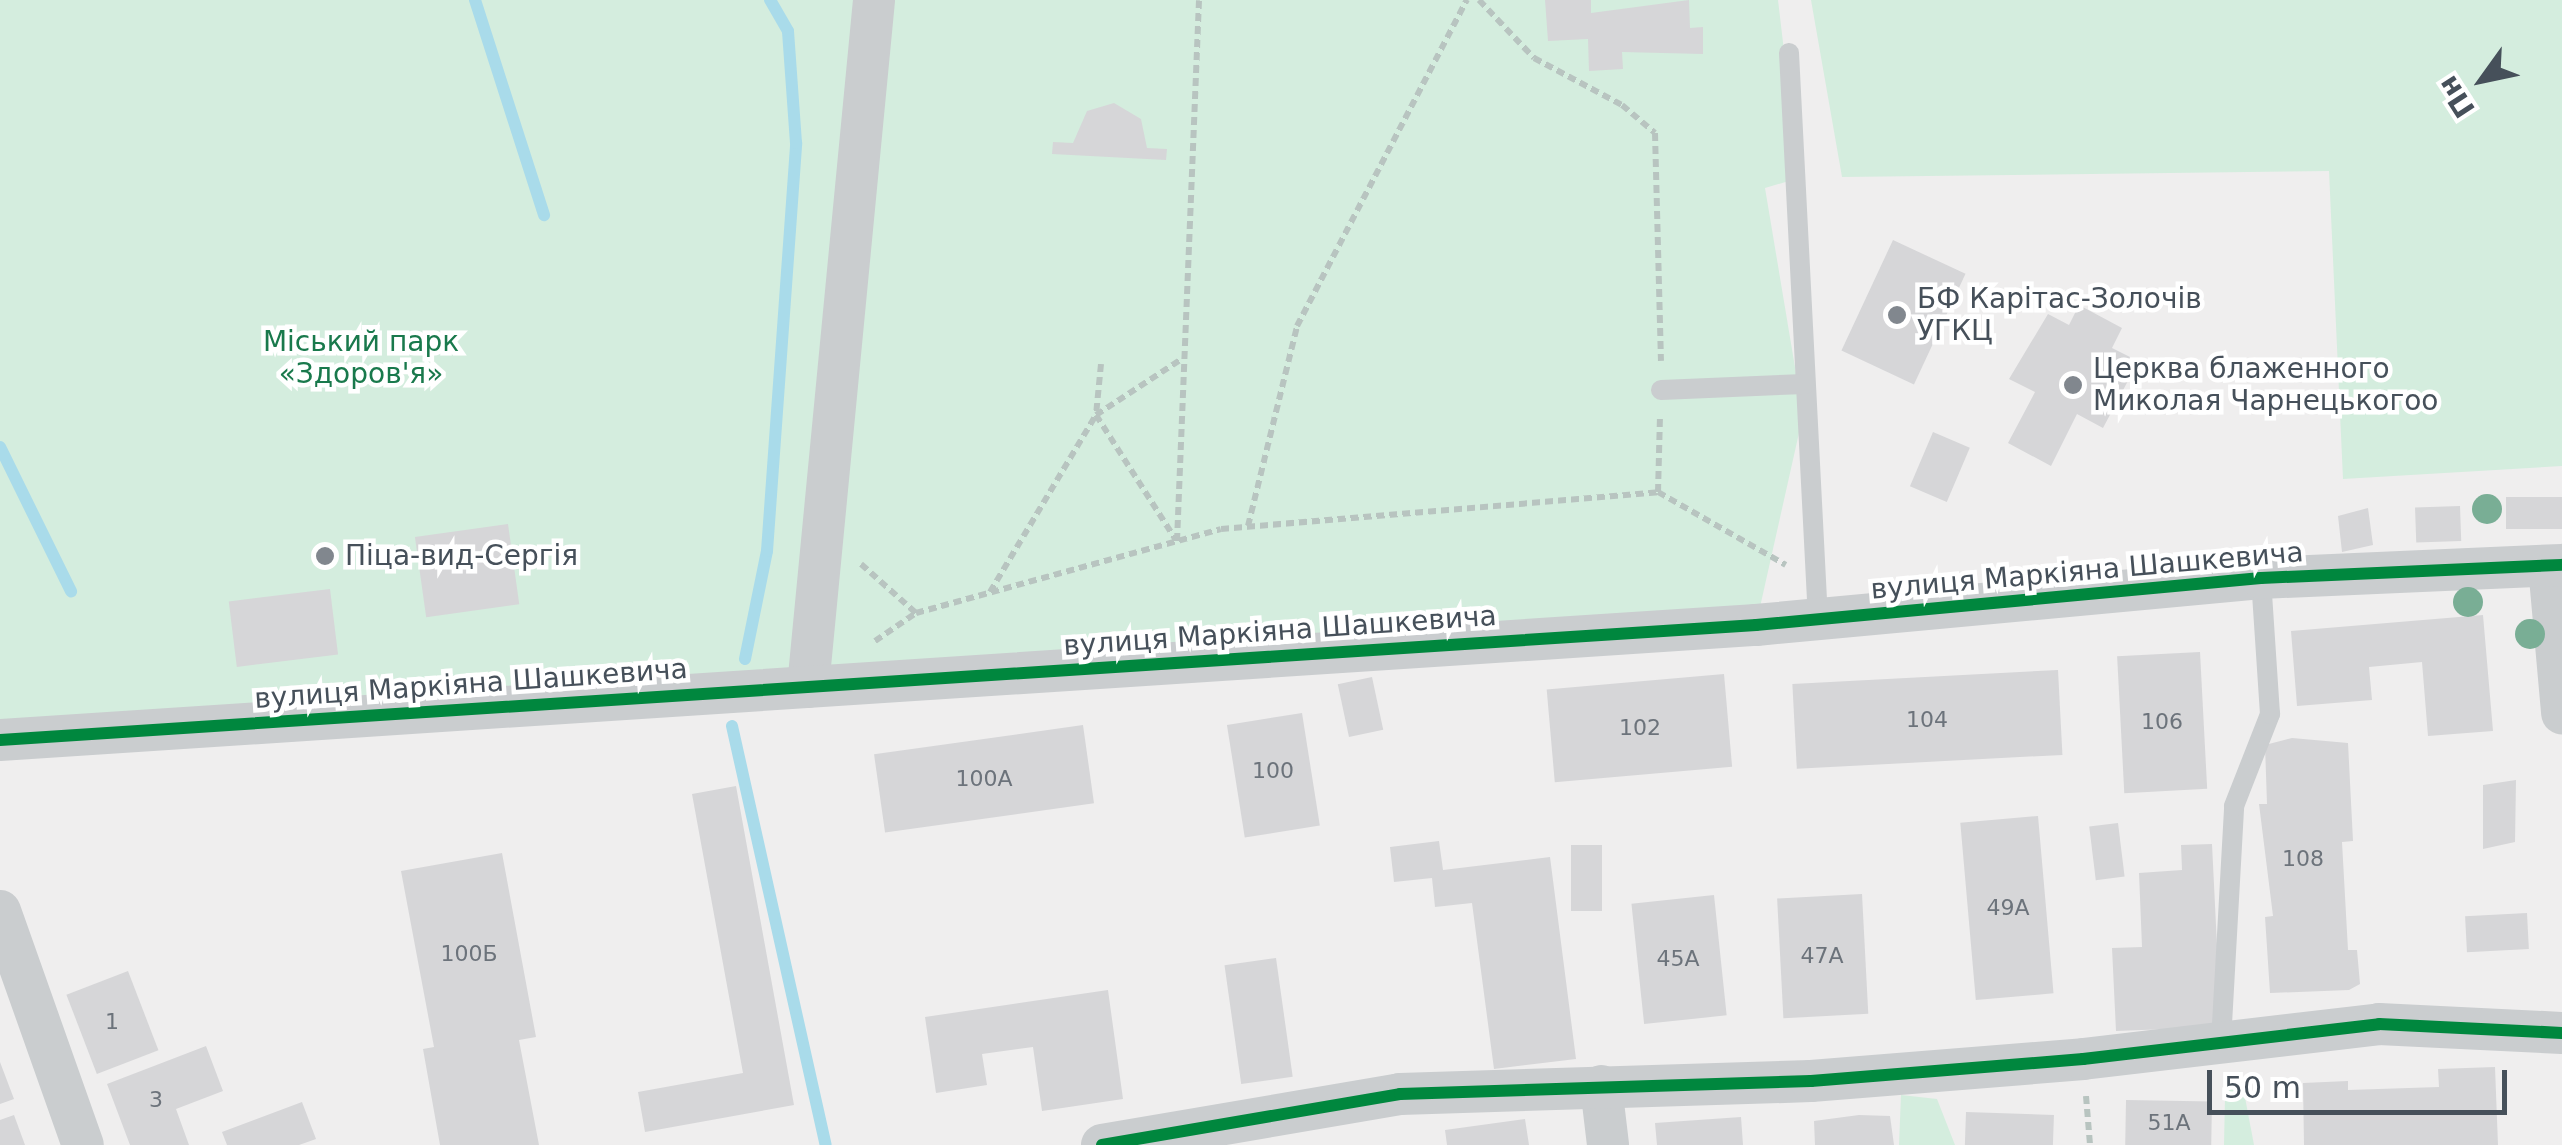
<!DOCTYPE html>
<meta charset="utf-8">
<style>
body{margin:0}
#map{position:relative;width:2562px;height:1145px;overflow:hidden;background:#efeeee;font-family:"DejaVu Sans",sans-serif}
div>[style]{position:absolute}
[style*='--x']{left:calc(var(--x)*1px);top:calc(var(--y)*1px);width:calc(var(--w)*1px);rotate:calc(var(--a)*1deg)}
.green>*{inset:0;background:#d4edde}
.stream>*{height:12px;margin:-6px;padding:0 6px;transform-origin:6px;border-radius:6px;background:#a9dbea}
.building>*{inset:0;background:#d6d6d8;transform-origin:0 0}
.path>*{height:6px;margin-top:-3px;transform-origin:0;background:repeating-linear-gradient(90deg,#b8c4c0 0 8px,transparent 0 13px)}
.service>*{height:20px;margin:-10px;padding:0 10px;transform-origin:10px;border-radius:10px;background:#cacdcf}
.minor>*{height:42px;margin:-21px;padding:0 21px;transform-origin:21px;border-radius:21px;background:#cacdcf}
.cycleway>*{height:12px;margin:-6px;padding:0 6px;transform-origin:6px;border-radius:6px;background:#00873e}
.trees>*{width:30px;height:30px;margin:-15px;border-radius:50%;background:#79ae95}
.dots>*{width:28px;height:28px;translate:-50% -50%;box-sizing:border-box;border:5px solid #fff;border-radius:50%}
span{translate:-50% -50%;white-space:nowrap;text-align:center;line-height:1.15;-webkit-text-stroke:9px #fff;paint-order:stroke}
.number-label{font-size:22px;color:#6c737b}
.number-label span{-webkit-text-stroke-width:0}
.poi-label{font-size:28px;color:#46505a}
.left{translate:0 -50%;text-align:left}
.park-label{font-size:28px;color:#19794c}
.street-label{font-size:28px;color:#46505a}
.north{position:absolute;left:2432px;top:30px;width:100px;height:100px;-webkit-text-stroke:8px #fff;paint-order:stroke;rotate:237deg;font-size:28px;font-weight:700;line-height:40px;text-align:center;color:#46505a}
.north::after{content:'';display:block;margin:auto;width:35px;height:45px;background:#46505a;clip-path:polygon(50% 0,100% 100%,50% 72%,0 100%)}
.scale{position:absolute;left:2207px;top:1070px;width:300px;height:45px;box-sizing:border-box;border:5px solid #46505a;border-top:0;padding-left:12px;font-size:30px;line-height:35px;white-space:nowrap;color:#46505a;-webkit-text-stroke:8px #fff;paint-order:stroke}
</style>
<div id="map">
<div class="green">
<i style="clip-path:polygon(0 0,1778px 0,1799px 178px,1765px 188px,1803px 415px,1756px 625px,0 740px)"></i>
<i style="clip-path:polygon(1811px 0,2562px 0,2562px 466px,2343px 479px,2329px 171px,1842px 177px)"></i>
<i style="clip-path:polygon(2240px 1071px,2254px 1145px,2224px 1145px,2225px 1098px)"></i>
<i style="clip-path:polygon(1901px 1095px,1937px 1099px,1955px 1145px,1899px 1145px)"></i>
</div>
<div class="stream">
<i style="--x:475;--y:0;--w:226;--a:72.2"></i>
<i style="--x:0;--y:447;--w:161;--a:63.8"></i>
<i style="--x:745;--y:659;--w:110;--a:-78.5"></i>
<i style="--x:767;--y:551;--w:409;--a:-85.9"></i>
<i style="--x:796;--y:143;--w:112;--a:-94.1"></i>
<i style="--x:788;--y:31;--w:36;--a:-120"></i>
<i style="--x:732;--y:726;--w:429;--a:77.4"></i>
</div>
<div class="building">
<i style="clip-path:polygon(1545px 0,1591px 0,1591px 13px,1689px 0,1690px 28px,1703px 27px,1703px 54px,1622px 52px,1623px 69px,1589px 71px,1588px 39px,1548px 41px)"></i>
<i style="clip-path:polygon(1114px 103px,1141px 119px,1147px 148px,1167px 149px,1166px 160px,1052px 154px,1053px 142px,1073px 143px,1087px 111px)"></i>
<i style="left:1893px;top:240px;width:80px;height:122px;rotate:25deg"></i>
<i style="clip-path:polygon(2079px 305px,2122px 328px,2112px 348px,2130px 357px,2121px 372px,2130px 377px,2103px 428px,2077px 414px,2051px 466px,2008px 443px,2035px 392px,2009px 379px,2048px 314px,2069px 325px)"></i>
<i style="left:1933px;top:432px;width:40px;height:59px;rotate:23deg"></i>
<i style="left:2562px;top:497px;width:32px;height:56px;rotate:90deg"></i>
<i style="left:2460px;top:506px;width:35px;height:45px;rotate:88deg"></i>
<i style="clip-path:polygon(2368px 508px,2373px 545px,2342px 552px,2338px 516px)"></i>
<i style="left:508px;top:524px;width:81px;height:94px;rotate:82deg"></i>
<i style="left:330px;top:589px;width:66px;height:102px;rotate:83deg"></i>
<i style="clip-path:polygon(2483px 615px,2493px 731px,2428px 736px,2422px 662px,2369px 667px,2372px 700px,2297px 706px,2291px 631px)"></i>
<i style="left:2200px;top:652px;width:137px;height:83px;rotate:87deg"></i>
<i style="left:2058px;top:670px;width:85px;height:266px;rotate:87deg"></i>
<i style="left:1724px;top:674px;width:93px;height:178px;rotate:85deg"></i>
<i style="left:1372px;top:677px;width:54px;height:35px;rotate:78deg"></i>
<i style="left:1302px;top:713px;width:114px;height:76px;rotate:81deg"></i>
<i style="left:1083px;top:725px;width:79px;height:211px;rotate:82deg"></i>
<i style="clip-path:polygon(2292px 738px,2348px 743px,2353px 841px,2342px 842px,2348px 950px,2357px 950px,2360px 984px,2349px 990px,2270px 993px,2265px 917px,2273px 916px,2259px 804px,2267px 804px,2265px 745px)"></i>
<i style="clip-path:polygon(2516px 780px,2515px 842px,2483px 849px,2483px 785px)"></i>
<i style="clip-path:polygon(736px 786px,794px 1105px,645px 1132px,638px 1092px,743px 1073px,692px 794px)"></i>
<i style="left:2038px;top:816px;width:178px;height:78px;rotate:85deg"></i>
<i style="left:2118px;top:823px;width:54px;height:29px;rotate:83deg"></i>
<i style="clip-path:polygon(1439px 841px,1443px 870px,1550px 857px,1576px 1059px,1494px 1069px,1472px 903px,1435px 907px,1432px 878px,1394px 882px,1390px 847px)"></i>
<i style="clip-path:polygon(2212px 844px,2221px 1027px,2116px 1031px,2112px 948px,2142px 947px,2139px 873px,2182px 870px,2181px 845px)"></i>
<i style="left:1571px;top:845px;width:31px;height:66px"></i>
<i style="clip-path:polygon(502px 853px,536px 1037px,519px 1040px,539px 1145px,440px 1145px,423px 1049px,434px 1047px,401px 871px)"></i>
<i style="left:1862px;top:894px;width:120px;height:85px;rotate:87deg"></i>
<i style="left:1714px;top:895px;width:121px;height:83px;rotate:84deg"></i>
<i style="left:2527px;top:913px;width:36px;height:62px;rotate:87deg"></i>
<i style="left:1276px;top:958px;width:120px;height:52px;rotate:82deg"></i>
<i style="left:128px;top:971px;width:85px;height:66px;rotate:69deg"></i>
<i style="clip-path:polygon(1108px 990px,1123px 1099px,1042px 1111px,1033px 1047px,982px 1054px,987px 1085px,936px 1093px,925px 1017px)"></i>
<i style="clip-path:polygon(206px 1046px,223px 1091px,176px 1109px,189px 1145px,130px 1145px,107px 1084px)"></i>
<i style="clip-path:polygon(0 1062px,14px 1099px,0 1104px)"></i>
<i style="clip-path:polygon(2495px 1067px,2498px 1145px,2304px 1145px,2303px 1083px,2348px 1081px,2348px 1090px,2439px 1087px,2438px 1069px)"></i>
<i style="left:2126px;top:1100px;width:86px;height:45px;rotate:1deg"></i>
<i style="clip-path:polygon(302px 1102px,316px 1139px,299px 1145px,227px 1145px,222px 1132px)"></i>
<i style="left:1966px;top:1112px;width:88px;height:33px;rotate:2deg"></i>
<i style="clip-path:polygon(14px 1115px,25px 1145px,0 1145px,0 1120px)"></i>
<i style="clip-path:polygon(1859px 1115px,1890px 1116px,1894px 1145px,1815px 1145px,1814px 1121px)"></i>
<i style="clip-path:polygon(1741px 1117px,1743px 1145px,1657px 1145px,1655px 1123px)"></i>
<i style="clip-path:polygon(1525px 1119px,1529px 1145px,1447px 1145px,1445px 1130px)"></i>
</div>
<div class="path">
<i style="--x:1479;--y:0;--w:80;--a:46.5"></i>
<i style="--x:1534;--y:58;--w:100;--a:28.1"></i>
<i style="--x:1622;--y:105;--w:43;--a:40.3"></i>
<i style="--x:1655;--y:133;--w:228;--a:88.5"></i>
<i style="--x:1101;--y:364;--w:51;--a:95.6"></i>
<i style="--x:1096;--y:415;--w:148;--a:57.4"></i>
<i style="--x:1658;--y:492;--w:74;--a:-88.5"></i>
<i style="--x:1248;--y:526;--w:206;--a:-76.2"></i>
<i style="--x:1297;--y:326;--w:368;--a:-62.5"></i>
<i style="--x:1177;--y:541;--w:541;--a:-87.67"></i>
<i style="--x:861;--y:564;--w:74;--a:41.7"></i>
<i style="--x:990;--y:592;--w:206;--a:-59.1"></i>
<i style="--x:1096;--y:415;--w:100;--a:-33.2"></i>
<i style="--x:875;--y:641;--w:50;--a:-34.3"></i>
<i style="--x:916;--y:613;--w:316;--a:-15.4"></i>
<i style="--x:1221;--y:529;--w:439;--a:-4.8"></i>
<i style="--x:1658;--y:492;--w:147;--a:29.7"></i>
<i style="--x:2086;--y:1096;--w:49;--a:85.3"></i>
</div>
<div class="service">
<i style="--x:1789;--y:53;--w:568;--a:87.07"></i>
<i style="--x:1661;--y:390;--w:144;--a:-2.4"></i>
<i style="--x:2221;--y:1042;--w:236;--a:-86.8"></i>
<i style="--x:2234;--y:806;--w:99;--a:-68.6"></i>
<i style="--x:2270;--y:714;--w:136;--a:-93.8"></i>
</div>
<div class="minor">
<i style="--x:2549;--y:566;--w:148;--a:84.9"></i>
<i style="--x:808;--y:687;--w:690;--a:-84.51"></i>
<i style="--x:0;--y:740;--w:1760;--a:-3.75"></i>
<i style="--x:1756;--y:625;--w:507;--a:-5.32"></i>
<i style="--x:2261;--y:578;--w:301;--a:-2.5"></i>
<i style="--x:0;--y:911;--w:248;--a:70.5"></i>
<i style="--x:1601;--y:1086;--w:59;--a:83.2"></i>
<i style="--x:1102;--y:1145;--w:302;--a:-9.7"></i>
<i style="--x:1400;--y:1094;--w:411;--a:-1.8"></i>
<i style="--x:1811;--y:1081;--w:273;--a:-4.6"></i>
<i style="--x:2083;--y:1059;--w:298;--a:-6.7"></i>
<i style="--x:2379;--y:1024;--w:183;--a:2.8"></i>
</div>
<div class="cycleway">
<i style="--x:0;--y:740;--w:1760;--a:-3.75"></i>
<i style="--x:1756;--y:625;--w:507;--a:-5.32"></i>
<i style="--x:2261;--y:578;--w:301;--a:-2.5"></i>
<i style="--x:1102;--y:1145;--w:302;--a:-9.7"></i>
<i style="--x:1400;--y:1094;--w:411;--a:-1.8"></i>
<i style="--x:1811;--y:1081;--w:273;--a:-4.6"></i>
<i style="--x:2083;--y:1059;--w:298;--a:-6.7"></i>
<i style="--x:2379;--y:1024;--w:183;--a:2.8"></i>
</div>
<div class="trees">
<i style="left:2487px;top:509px"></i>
<i style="left:2468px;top:602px"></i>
<i style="left:2530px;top:634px"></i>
</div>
<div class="dots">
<i style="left:1897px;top:315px;background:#81878e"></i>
<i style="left:2073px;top:385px;background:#81878e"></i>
<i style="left:325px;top:556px;background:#81878e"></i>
</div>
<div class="number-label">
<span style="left:1927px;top:720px">104</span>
<span style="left:2162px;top:722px">106</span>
<span style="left:1640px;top:728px">102</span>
<span style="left:1273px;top:771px">100</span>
<span style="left:984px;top:779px">100А</span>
<span style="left:2303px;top:859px">108</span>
<span style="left:2008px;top:908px">49А</span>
<span style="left:469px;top:954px">100Б</span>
<span style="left:1822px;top:956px">47А</span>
<span style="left:1678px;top:959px">45А</span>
<span style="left:112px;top:1022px">1</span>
<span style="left:156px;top:1100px">3</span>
<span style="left:2169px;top:1123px">51А</span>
</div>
<div class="poi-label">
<span class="left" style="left:1917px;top:315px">БФ Карітас-Золочів<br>УГКЦ</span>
<span class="left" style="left:2093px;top:385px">Церква блаженного<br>Миколая Чарнецькогоо</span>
<span class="left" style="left:345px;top:556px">Піца-вид-Сергія</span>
</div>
<div class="park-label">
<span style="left:361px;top:358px">Міський парк<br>«Здоров'я»</span>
</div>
<div class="street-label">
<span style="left:2087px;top:571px;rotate:-5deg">вулиця Маркіяна Шашкевича</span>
<span style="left:1280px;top:631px;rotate:-4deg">вулиця Маркіяна Шашкевича</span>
<span style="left:471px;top:684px;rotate:-4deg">вулиця Маркіяна Шашкевича</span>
</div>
<div class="north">Пн</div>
<div class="scale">50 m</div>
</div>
